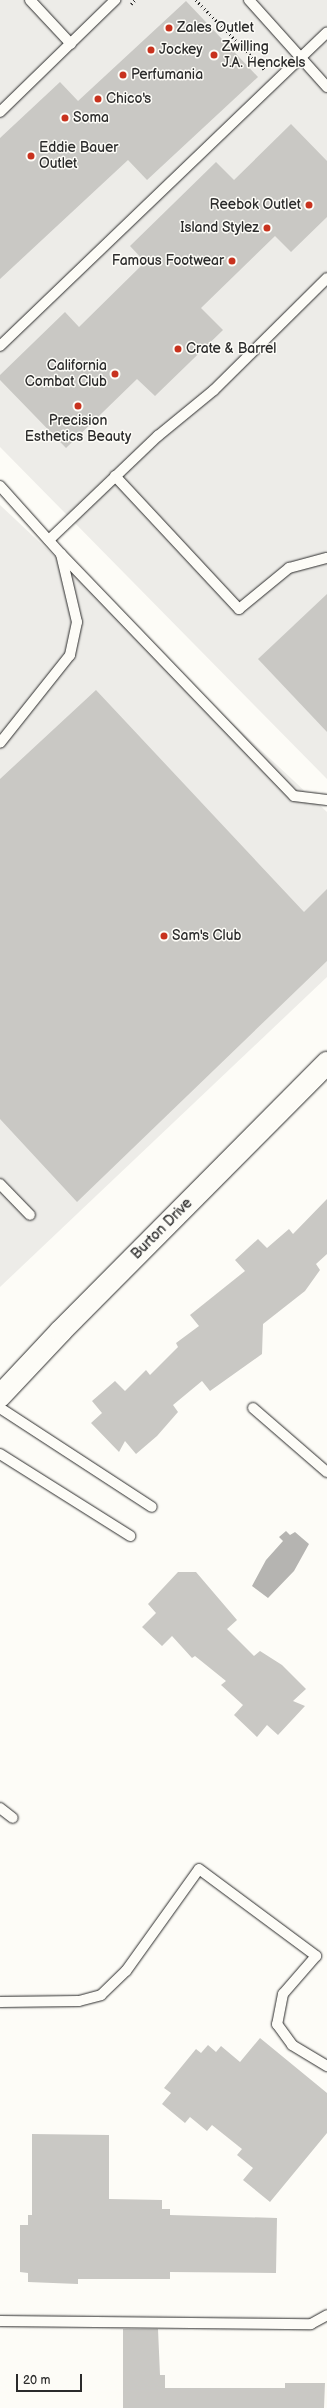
<!DOCTYPE html>
<style>
body{margin:0}
#map{position:relative;width:327px;height:2408px;overflow:hidden;background:#fdfcf7;font-family:"Balsamiq Sans",sans-serif}
div>[style]{position:absolute}
[style*='--x']{left:calc(var(--x)*1px);top:calc(var(--y)*1px);width:calc(var(--w)*1px);rotate:calc(var(--a)*1deg)}
.built>*{inset:0;background:#edece8}
.water>*{inset:0;background:#b5b4b1}
.building>*{inset:0;background:#c9c8c4}
.path>*{height:2.5px;margin-top:-1.25px;transform-origin:0;background:repeating-linear-gradient(90deg,#2b2b2b 0 1px,transparent 0 4px)}
.roads{filter:drop-shadow(0 0 1px #2b2b2b) drop-shadow(0 0 1px #2b2b2b)}
.lane>*{height:10px;margin:-5px;padding:0 5px;transform-origin:5px;border-radius:5px;background:#fdfcf7}
.secondary>*{height:22px;margin:-11px;padding:0 11px;transform-origin:11px;border-radius:11px;background:#fdfcf7}
.dots>*{width:11px;height:11px;translate:-50% -50%;box-sizing:border-box;border:2px solid #fdfcf7;border-radius:50%}
span{translate:-50% -50%;white-space:nowrap;text-align:center;line-height:1.15;-webkit-text-stroke:3px #fdfcf7;paint-order:stroke}
.poi-label{font-size:14px;color:#2b2b2b}
.left{translate:0 -50%;text-align:left}
.right{translate:-100% -50%;text-align:right}
.street-label{font-size:14px;color:#2b2b2b}
.scale{position:absolute;left:16px;top:2374px;width:66px;height:18px;box-sizing:border-box;border:2px solid #2b2b2b;border-top:0;padding-left:5px;font-size:12px;line-height:14px;white-space:nowrap;color:#2b2b2b;-webkit-text-stroke:3px #fdfcf7;paint-order:stroke}
</style>
<div id="map">
<div class="built">
<i style="clip-path:polygon(0 0,327px 0,327px 779px,0 447px)"></i>
<i style="clip-path:polygon(0 505px,327px 812px,327px 977px,0 1287px)"></i>
</div>
<div class="water">
<i style="clip-path:polygon(286px 1531px,290px 1535px,295px 1532px,309px 1544px,294px 1571px,268px 1598px,252px 1586px,266px 1560px,283px 1541px,279px 1537px)"></i>
</div>
<div class="building">
<i style="clip-path:polygon(186px 1px,258px 77px,147px 180px,128px 160px,0 279px,0 138px,60px 82px,78px 101px)"></i>
<i style="clip-path:polygon(291px 124px,327px 161px,327px 217px,291px 252px,275px 236px,201px 308px,223px 330px,155px 396px,137px 379px,66px 448px,0 380px,0 375px,65px 312px,79px 327px,145px 262px,130px 246px,216px 162px,234px 180px)"></i>
<i style="clip-path:polygon(327px 594px,327px 732px,258px 659px)"></i>
<i style="clip-path:polygon(96px 690px,304px 912px,327px 889px,327px 961px,77px 1202px,0 1119px,0 779px)"></i>
<i style="clip-path:polygon(327px 1199px,327px 1254px,316px 1264px,320px 1270px,305px 1291px,263px 1324px,262px 1354px,210px 1391px,202px 1381px,173px 1405px,178px 1412px,157px 1436px,136px 1454px,125px 1441px,119px 1452px,91px 1423px,102px 1413px,92px 1401px,115px 1381px,125px 1391px,146px 1370px,150px 1375px,178px 1347px,176px 1343px,199px 1326px,190px 1315px,245px 1271px,235px 1260px,258px 1239px,267px 1248px,289px 1229px,293px 1234px)"></i>
<i style="clip-path:polygon(178px 1572px,196px 1572px,237px 1620px,227px 1629px,254px 1656px,260px 1651px,282px 1665px,306px 1689px,293px 1701px,305px 1706px,278px 1735px,267px 1725px,257px 1737px,234px 1715px,243px 1705px,221px 1685px,226px 1681px,195px 1656px,192px 1658px,172px 1636px,162px 1646px,142px 1627px,156px 1613px,148px 1604px)"></i>
<i style="clip-path:polygon(260px 2038px,327px 2093px,327px 2133px,270px 2202px,243px 2180px,253px 2168px,237px 2155px,242px 2149px,212px 2125px,207px 2131px,190px 2117px,185px 2123px,162px 2104px,171px 2093px,164px 2088px,196px 2049px,201px 2053px,208px 2045px,216px 2052px,221px 2046px,240px 2062px)"></i>
<i style="clip-path:polygon(32px 2134px,109px 2135px,109px 2199px,162px 2200px,162px 2209px,170px 2209px,170px 2215px,277px 2218px,276px 2273px,170px 2272px,170px 2279px,78px 2279px,78px 2284px,28px 2282px,28px 2273px,20px 2272px,20px 2225px,28px 2225px,28px 2215px,32px 2215px)"></i>
<i style="clip-path:polygon(123px 2329px,158px 2329px,160px 2375px,165px 2375px,165px 2388px,285px 2388px,285px 2383px,325px 2383px,324px 2408px,123px 2408px)"></i>
</div>
<div class="path">
<i style="--x:196;--y:0;--w:98;--a:45.4"></i>
<i style="--x:131;--y:4;--w:6;--a:-45"></i>
</div>
<div class="roads">
<div class="lane">
<i style="--x:30;--y:0;--w:60;--a:47"></i>
<i style="--x:249;--y:0;--w:117;--a:48.1"></i>
<i style="--x:0;--y:112;--w:161;--a:-44.2"></i>
<i style="--x:0;--y:346;--w:453;--a:-43.8"></i>
<i style="--x:115;--y:476;--w:182;--a:47"></i>
<i style="--x:239;--y:609;--w:65;--a:-39.4"></i>
<i style="--x:289;--y:568;--w:39;--a:-15"></i>
<i style="--x:0;--y:486;--w:91;--a:48.1"></i>
<i style="--x:61;--y:554;--w:70;--a:76.8"></i>
<i style="--x:77;--y:622;--w:34;--a:102"></i>
<i style="--x:70;--y:655;--w:112;--a:128.5"></i>
<i style="--x:49;--y:540;--w:151;--a:-43.7"></i>
<i style="--x:158;--y:436;--w:72;--a:-39.4"></i>
<i style="--x:214;--y:390;--w:159;--a:-44.7"></i>
<i style="--x:61;--y:554;--w:336;--a:46.1"></i>
<i style="--x:294;--y:796;--w:33;--a:7"></i>
<i style="--x:0;--y:1184;--w:43;--a:45.9"></i>
<i style="--x:0;--y:1408;--w:181;--a:33.1"></i>
<i style="--x:253;--y:1408;--w:98;--a:40.9"></i>
<i style="--x:0;--y:1454;--w:154;--a:32.2"></i>
<i style="--x:0;--y:1808;--w:16;--a:38"></i>
<i style="--x:0;--y:2002;--w:79;--a:-0.7"></i>
<i style="--x:79;--y:2001;--w:23;--a:-15"></i>
<i style="--x:101;--y:1995;--w:35;--a:-44"></i>
<i style="--x:126;--y:1971;--w:125;--a:-54.4"></i>
<i style="--x:199;--y:1869;--w:146;--a:36.6"></i>
<i style="--x:316;--y:1956;--w:50;--a:131"></i>
<i style="--x:283;--y:1994;--w:31;--a:101"></i>
<i style="--x:277;--y:2024;--w:26;--a:54"></i>
<i style="--x:292;--y:2045;--w:41;--a:31"></i>
<i style="--x:0;--y:2321;--w:311;--a:0.6"></i>
<i style="--x:311;--y:2324;--w:18;--a:-29"></i>
</div>
<div class="secondary">
<i style="--x:0;--y:1396;--w:89;--a:-46.8"></i>
<i style="--x:61;--y:1331;--w:378;--a:-45.2"></i>
</div>
</div>
<div class="dots">
<i style="left:169px;top:28px;background:#c8321e"></i>
<i style="left:151px;top:50px;background:#c8321e"></i>
<i style="left:214px;top:55px;background:#c8321e"></i>
<i style="left:123px;top:75px;background:#c8321e"></i>
<i style="left:98px;top:99px;background:#c8321e"></i>
<i style="left:65px;top:118px;background:#c8321e"></i>
<i style="left:31px;top:156px;background:#c8321e"></i>
<i style="left:309px;top:205px;background:#c8321e"></i>
<i style="left:267px;top:228px;background:#c8321e"></i>
<i style="left:232px;top:261px;background:#c8321e"></i>
<i style="left:178px;top:349px;background:#c8321e"></i>
<i style="left:115px;top:374px;background:#c8321e"></i>
<i style="left:78px;top:406px;background:#c8321e"></i>
<i style="left:164px;top:936px;background:#c8321e"></i>
</div>
<div class="poi-label">
<span class="left" style="left:177px;top:28px">Zales Outlet</span>
<span class="left" style="left:222px;top:55px">Zwilling<br>J.A. Henckels</span>
<span class="left" style="left:159px;top:50px">Jockey</span>
<span class="left" style="left:131px;top:75px">Perfumania</span>
<span class="left" style="left:106px;top:99px">Chico's</span>
<span class="left" style="left:73px;top:118px">Soma</span>
<span class="left" style="left:39px;top:156px">Eddie Bauer<br>Outlet</span>
<span class="right" style="left:301px;top:205px">Reebok Outlet</span>
<span class="right" style="left:259px;top:228px">Island Stylez</span>
<span class="right" style="left:224px;top:261px">Famous Footwear</span>
<span class="left" style="left:186px;top:349px">Crate &amp; Barrel</span>
<span class="right" style="left:107px;top:374px">California<br>Combat Club</span>
<span style="left:78px;top:429px">Precision<br>Esthetics Beauty</span>
<span class="left" style="left:172px;top:936px">Sam's Club</span>
</div>
<div class="street-label">
<span style="left:162px;top:1229px;rotate:-45deg">Burton Drive</span>
</div>
<div class="scale">20 m</div>
</div>
